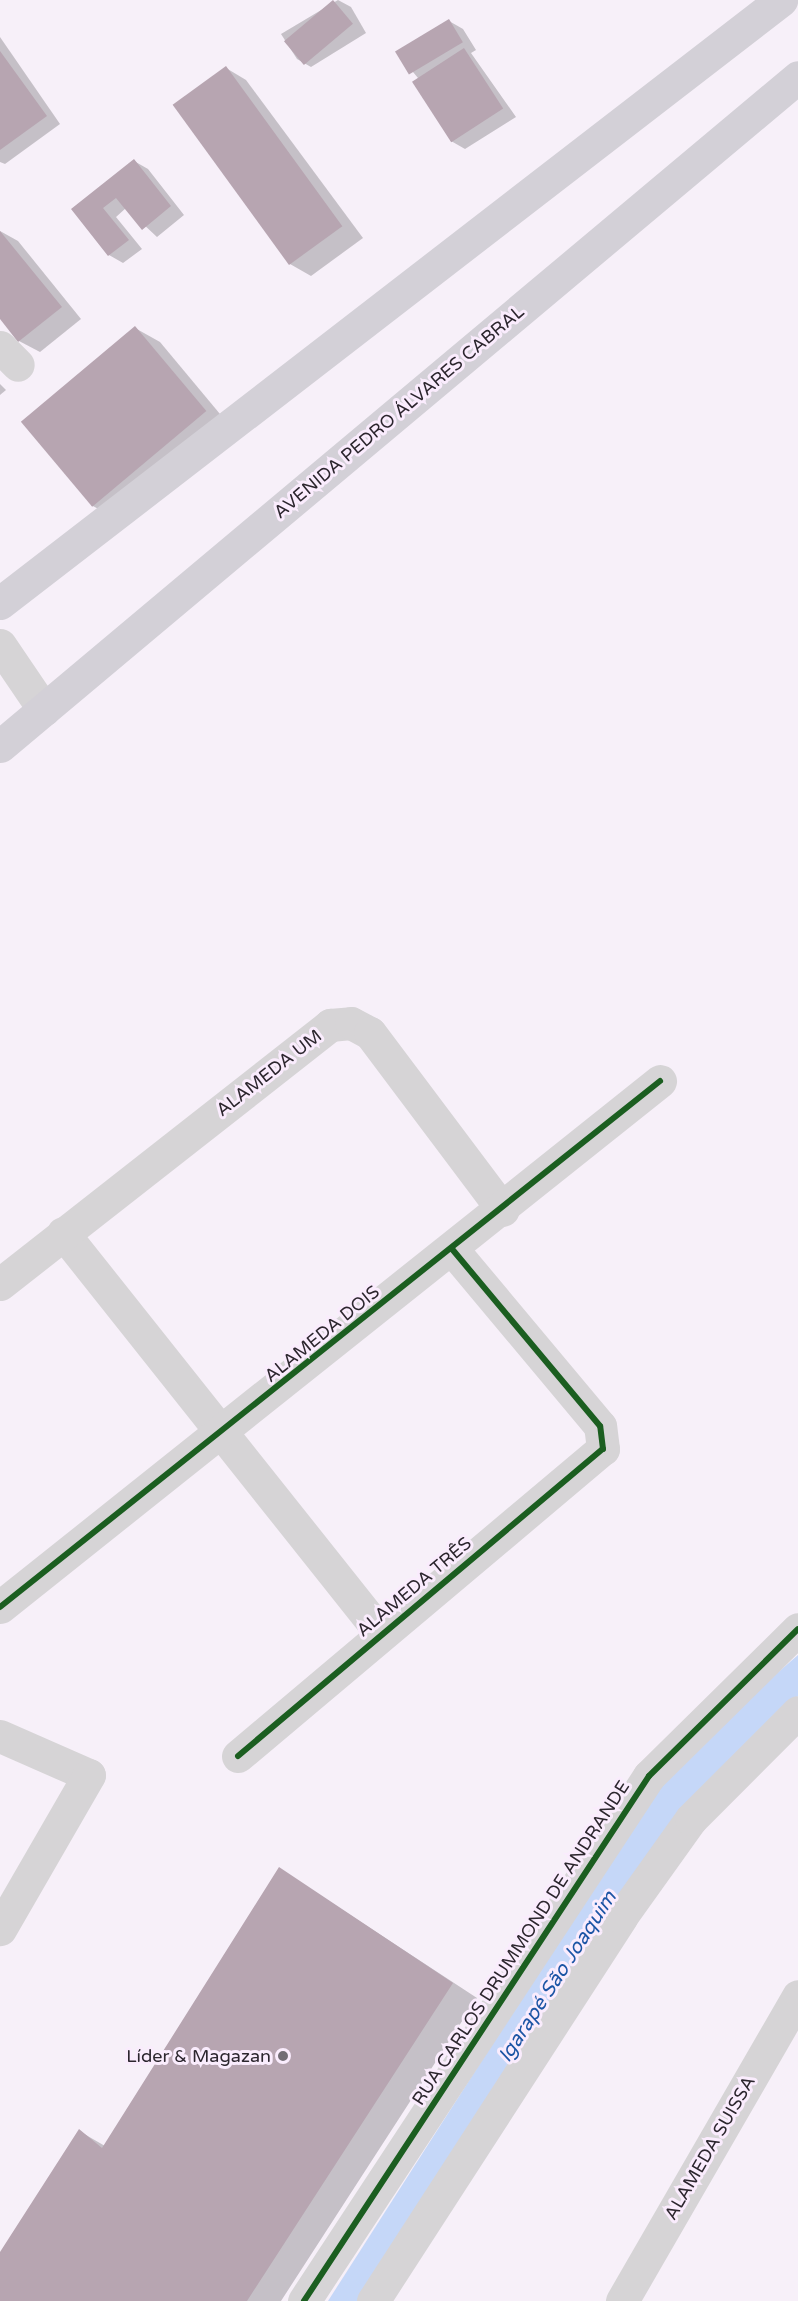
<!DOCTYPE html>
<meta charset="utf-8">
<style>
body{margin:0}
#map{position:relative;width:798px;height:2301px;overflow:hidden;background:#f7f0f9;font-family:"Varela Round",sans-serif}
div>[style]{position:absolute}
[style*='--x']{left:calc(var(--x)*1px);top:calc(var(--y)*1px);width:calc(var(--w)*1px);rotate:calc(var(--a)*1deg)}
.water>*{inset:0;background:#c5d7f8}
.shadow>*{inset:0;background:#0003}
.building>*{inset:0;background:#b7a5b1;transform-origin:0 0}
.minor>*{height:33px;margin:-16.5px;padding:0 16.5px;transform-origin:16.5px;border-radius:16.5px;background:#d6d4d6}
.major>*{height:33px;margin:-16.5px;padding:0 16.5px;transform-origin:16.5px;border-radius:16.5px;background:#d3d0d7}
.cycleway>*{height:6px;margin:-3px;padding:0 3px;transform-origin:3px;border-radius:3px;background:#1b5e20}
.dots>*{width:16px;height:16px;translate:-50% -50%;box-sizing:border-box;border:3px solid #faecfd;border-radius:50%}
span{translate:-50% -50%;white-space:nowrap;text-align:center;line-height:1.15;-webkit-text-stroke:6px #faecfd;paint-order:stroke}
.street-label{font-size:18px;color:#2c262e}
.poi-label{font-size:18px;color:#2c262e}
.right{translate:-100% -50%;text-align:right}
.water-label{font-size:20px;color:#1c55a5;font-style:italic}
</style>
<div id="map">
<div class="water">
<i style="clip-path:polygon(798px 1655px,798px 1696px,362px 2301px,328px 2301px,671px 1765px)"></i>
</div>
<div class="shadow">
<i style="clip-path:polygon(338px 0,351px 7px,366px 33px,311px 67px,297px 59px,281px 34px)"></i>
<i style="clip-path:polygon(449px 21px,463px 29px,476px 50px,471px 53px,516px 117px,465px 149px,451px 141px,418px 78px,398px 54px)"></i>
<i style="clip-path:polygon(0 37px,60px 124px,5px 164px,0 162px)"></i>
<i style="clip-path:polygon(226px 68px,246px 80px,363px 238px,311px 276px,290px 264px,175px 106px)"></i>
<i style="clip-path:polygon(134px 161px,148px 169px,184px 215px,157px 237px,126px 208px,116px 217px,142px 249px,123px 263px,109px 255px,73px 209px)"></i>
<i style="clip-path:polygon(0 231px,18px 241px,81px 319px,40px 352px,19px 341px,0 317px)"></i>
<i style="clip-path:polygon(135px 328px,160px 342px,230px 426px,117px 519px,91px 505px)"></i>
<i style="clip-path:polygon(0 384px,6px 390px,0 395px)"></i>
<i style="clip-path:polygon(280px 1869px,477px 1998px,281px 2301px,0 2301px,0 2255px,79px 2131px,105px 2146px)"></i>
</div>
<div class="building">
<i style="left:333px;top:0;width:31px;height:64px;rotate:50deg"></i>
<i style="left:449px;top:19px;width:27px;height:63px;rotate:59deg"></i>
<i style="left:464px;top:48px;width:72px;height:62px;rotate:57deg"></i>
<i style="clip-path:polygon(0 51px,47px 116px,0 150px)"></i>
<i style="left:226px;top:66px;width:198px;height:66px;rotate:54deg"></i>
<i style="clip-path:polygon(134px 159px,171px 206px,142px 230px,116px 198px,103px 208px,129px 240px,108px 256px,71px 209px)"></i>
<i style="clip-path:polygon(0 231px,62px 307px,18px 342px,0 319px)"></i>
<i style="left:135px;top:326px;width:111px;height:149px;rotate:50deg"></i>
<i style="clip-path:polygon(279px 1867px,453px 1983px,247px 2301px,0 2301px,0 2252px,79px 2129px,102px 2148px)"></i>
</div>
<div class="minor">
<i style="--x:0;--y:347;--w:25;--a:45"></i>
<i style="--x:0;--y:645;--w:78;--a:55.9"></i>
<i style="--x:63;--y:1233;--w:511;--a:51.52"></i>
<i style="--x:0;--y:1284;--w:420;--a:-38.1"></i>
<i style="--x:330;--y:1025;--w:21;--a:-5"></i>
<i style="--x:351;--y:1023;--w:21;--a:28"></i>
<i style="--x:370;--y:1033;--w:221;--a:53.1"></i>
<i style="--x:0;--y:1607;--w:844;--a:-38.55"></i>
<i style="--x:0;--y:1736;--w:97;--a:23.7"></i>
<i style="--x:89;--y:1775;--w:178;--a:120"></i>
<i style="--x:238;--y:1756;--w:477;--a:-40.1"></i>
<i style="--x:603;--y:1449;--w:23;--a:-97"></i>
<i style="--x:600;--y:1426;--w:231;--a:-129.9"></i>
<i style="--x:304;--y:2301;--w:628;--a:-56.69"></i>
<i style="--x:649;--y:1776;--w:209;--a:-44.6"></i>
<i style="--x:373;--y:2301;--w:457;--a:-57.1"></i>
<i style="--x:621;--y:1917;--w:120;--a:-54.5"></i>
<i style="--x:691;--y:1819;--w:151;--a:-45"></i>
<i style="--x:622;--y:2301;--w:352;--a:-60"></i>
</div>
<div class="major">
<i style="--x:0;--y:603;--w:987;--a:-37.67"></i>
<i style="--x:0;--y:746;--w:1041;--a:-39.97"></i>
</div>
<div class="cycleway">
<i style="--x:0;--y:1607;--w:844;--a:-38.55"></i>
<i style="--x:238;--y:1756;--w:477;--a:-40.1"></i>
<i style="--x:603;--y:1449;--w:23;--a:-97"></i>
<i style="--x:600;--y:1426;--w:231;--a:-129.9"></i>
<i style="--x:304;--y:2301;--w:628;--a:-56.69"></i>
<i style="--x:649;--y:1776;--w:209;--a:-44.6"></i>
</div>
<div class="dots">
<i style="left:283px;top:2056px;background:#736d75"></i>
</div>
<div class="street-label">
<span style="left:399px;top:412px;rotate:-40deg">AVENIDA PEDRO ÁLVARES CABRAL</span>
<span style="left:269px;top:1073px;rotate:-38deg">ALAMEDA UM</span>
<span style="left:322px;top:1334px;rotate:-39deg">ALAMEDA DOIS</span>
<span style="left:414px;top:1587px;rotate:-40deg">ALAMEDA TRÊS</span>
<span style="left:521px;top:1943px;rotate:-57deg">RUA CARLOS DRUMMOND DE ANDRANDE</span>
<span style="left:710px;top:2148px;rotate:-60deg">ALAMEDA SUISSA</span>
</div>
<div class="poi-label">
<span class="right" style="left:271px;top:2056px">Líder &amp; Magazan</span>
</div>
<div class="water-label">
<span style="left:558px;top:1977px;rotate:-57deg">Igarapé São Joaquim</span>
</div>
</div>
